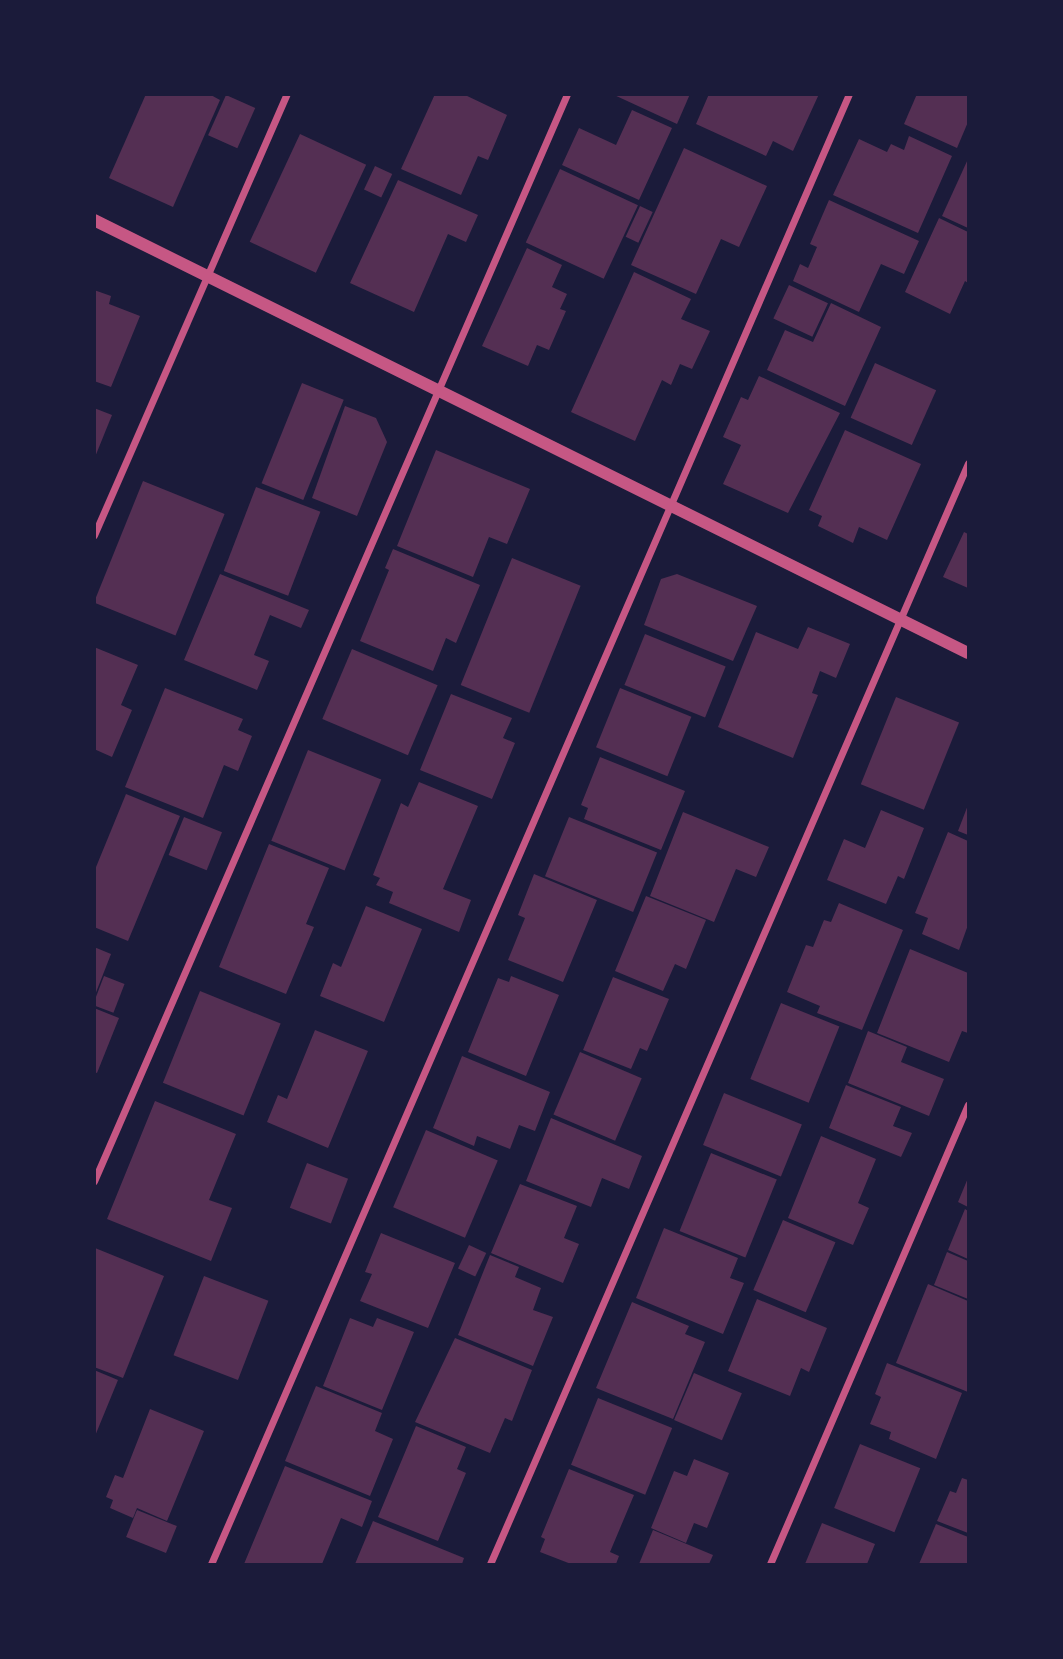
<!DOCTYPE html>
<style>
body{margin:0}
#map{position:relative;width:1063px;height:1659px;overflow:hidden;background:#1b1b3a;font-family:Overpass,sans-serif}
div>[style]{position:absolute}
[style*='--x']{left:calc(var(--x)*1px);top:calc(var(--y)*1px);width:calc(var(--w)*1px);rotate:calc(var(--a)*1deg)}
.building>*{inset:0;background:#542f53;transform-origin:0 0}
.minor>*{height:7px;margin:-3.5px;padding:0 3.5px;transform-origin:3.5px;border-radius:3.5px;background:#c65784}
.tertiary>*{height:12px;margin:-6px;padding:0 6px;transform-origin:6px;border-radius:6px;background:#c65784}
span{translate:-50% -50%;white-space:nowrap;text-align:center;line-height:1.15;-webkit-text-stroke:6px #1b1b3a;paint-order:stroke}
.frame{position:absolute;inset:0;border:96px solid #1b1b3a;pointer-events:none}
</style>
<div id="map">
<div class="building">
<i style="clip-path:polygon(146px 94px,209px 94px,220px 100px,173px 207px,109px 178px)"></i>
<i style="clip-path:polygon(435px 94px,463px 94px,507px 115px,488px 160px,478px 156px,461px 195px,401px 169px)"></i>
<i style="clip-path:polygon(612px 94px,690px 94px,677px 124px)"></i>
<i style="clip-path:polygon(709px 94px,819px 94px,793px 151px,773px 141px,766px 156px,696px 124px)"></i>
<i style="clip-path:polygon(917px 94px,968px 94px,968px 122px,957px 148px,904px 124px)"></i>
<i style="left:226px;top:95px;width:32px;height:44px;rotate:24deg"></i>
<i style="clip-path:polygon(632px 110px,672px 128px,639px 200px,562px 165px,579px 128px,616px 145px)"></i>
<i style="left:300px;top:134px;width:73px;height:119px;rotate:25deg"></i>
<i style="clip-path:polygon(909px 136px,952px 156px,918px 233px,833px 195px,859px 139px,887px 152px,891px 144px,904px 150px)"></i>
<i style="clip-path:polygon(684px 148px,767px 186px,739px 247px,721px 239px,696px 294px,631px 265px)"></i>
<i style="clip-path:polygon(968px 159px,968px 228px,942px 216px)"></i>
<i style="left:375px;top:166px;width:19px;height:26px;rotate:25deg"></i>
<i style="left:560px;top:169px;width:86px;height:81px;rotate:25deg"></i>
<i style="clip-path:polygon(398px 180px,478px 215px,466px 242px,448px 234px,414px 312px,350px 283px)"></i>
<i style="clip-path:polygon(829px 200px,919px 241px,904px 274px,881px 264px,859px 312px,793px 281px,800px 264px,808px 268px,817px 247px,810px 244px)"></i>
<i style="left:640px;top:206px;width:14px;height:34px;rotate:25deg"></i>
<i style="clip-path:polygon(939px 218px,968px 232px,968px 283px,965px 281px,950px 314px,905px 292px)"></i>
<i style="clip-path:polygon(527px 248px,562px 265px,552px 287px,567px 294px,560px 309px,566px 311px,549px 350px,537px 345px,528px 366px,482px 346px)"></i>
<i style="clip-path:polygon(634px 272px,691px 299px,681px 319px,710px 331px,692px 369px,680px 364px,671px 385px,662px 380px,635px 441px,571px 412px)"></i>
<i style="left:789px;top:285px;width:43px;height:37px;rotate:25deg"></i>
<i style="clip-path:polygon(94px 290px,111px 296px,109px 304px,140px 316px,111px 387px,94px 381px)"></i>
<i style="clip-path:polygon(831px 303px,881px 327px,845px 406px,767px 370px,785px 330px,813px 342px)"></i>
<i style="left:875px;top:363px;width:67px;height:60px;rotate:24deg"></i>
<i style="clip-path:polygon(759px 376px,840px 413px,788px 513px,723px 484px,741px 445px,723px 437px,741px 397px,748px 400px)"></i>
<i style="left:302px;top:383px;width:45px;height:108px;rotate:22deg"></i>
<i style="clip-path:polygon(345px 406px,376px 418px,387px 442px,357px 516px,312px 498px)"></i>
<i style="clip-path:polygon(94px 408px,112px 415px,95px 457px,94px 457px)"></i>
<i style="clip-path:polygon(845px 430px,921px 464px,887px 540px,859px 527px,853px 543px,818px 526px,822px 516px,809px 510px)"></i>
<i style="clip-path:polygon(436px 450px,530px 489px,507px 544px,489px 537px,473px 577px,397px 546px)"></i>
<i style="left:143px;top:481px;width:88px;height:131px;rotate:22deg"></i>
<i style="left:256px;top:487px;width:69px;height:90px;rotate:21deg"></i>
<i style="clip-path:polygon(964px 532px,968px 534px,968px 588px,943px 577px)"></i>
<i style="clip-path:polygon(393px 549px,480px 585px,456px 643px,446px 638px,433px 671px,360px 641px,389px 570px,385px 568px)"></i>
<i style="left:512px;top:558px;width:74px;height:137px;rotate:22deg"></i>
<i style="clip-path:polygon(220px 574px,309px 610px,301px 628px,270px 615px,254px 655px,269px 661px,257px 690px,184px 660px)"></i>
<i style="clip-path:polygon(677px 574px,757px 606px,733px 661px,644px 625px,661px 579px)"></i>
<i style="clip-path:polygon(808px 627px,850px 644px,836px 678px,820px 671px,812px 693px,818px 695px,793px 758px,718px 727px,756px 632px,798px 649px)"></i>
<i style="left:645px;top:634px;width:87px;height:55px;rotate:22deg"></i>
<i style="clip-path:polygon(94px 647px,138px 665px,121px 705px,132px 710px,112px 757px,94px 749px)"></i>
<i style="left:352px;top:649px;width:93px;height:76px;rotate:23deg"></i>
<i style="clip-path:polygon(165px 688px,243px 719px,238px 730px,252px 736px,238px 771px,224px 765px,203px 818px,125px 787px)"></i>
<i style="left:620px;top:688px;width:77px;height:64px;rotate:22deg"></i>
<i style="clip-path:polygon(451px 694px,512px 718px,503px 738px,515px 743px,492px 799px,420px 770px)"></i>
<i style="left:896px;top:697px;width:68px;height:94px;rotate:22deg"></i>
<i style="left:308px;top:750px;width:79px;height:98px;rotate:22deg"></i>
<i style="clip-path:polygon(600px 757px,685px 791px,661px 850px,584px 819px,588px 808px,581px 805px)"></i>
<i style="clip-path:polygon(419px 782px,478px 806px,443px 889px,471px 900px,459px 932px,389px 903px,393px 892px,376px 885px,380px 878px,373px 875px,401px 803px,408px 807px)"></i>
<i style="clip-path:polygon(126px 794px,180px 816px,128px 941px,94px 927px,94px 872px)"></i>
<i style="clip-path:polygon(968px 805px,968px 835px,958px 831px)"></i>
<i style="clip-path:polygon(881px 810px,924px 828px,904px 879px,898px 876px,886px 904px,827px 880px,844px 839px,865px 848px)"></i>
<i style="clip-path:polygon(683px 812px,769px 847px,756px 877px,736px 869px,714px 922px,650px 896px)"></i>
<i style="left:184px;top:817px;width:41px;height:41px;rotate:22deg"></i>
<i style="left:569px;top:817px;width:95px;height:64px;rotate:22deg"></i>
<i style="clip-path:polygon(948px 832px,968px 841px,968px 925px,959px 950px,922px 934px,928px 918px,915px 913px)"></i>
<i style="clip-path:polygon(269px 844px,329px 868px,306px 924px,314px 927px,286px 994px,219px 967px)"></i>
<i style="clip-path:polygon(534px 874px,597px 900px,563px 982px,508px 960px,525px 918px,518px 915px)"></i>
<i style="clip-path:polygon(646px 896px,706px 920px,686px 969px,675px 964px,663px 991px,615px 971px)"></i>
<i style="clip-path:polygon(839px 903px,903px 930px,862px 1030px,817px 1013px,820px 1006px,787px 992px,806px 945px,813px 947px,824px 920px,831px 922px)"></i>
<i style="clip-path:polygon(366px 906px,422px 929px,384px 1022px,320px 996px,333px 963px,341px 967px)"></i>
<i style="clip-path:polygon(94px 947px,111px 954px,95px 995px,94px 995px)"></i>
<i style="clip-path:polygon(910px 949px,968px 973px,968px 1033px,962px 1031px,949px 1062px,877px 1033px)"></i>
<i style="left:104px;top:976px;width:22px;height:31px;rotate:21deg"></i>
<i style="clip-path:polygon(511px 976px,559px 995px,526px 1076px,468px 1052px,498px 978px,509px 982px)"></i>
<i style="clip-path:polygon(613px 977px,669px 999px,647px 1051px,640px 1048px,631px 1069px,583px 1050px)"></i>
<i style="left:200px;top:991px;width:87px;height:99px;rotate:22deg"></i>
<i style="left:781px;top:1003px;width:63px;height:82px;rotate:22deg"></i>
<i style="clip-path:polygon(94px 1008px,119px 1018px,97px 1073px,94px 1072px)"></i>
<i style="clip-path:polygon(315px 1030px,368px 1051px,328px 1148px,267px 1122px,278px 1095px,287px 1099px)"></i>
<i style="clip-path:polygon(868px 1031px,907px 1047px,901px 1062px,944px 1079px,929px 1116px,848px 1083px)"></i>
<i style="left:580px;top:1052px;width:67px;height:68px;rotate:23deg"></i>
<i style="clip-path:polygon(462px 1056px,550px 1092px,535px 1131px,519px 1125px,510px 1149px,477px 1136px,474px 1146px,433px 1128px)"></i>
<i style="clip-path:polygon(846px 1085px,901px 1107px,893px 1126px,912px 1133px,901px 1157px,829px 1128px)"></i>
<i style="left:724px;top:1093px;width:84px;height:56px;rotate:22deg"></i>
<i style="clip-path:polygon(155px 1101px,236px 1134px,209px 1200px,232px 1208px,211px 1261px,107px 1219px)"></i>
<i style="clip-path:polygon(551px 1118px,642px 1156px,629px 1189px,602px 1178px,591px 1207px,526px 1181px)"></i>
<i style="left:426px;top:1130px;width:78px;height:84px;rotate:23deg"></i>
<i style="clip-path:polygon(821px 1136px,876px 1159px,858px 1203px,869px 1208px,853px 1245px,788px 1218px)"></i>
<i style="left:711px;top:1153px;width:71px;height:84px;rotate:22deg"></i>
<i style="left:307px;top:1163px;width:44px;height:48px;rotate:21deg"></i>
<i style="clip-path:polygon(968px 1178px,968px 1207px,958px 1202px)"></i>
<i style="clip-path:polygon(520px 1184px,577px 1206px,564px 1238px,579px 1244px,563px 1283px,491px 1253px)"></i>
<i style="clip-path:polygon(965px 1209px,968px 1211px,968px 1259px,948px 1250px)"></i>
<i style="left:783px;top:1220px;width:57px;height:76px;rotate:23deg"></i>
<i style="clip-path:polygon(664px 1228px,738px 1258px,730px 1278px,744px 1283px,723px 1334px,636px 1298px)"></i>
<i style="clip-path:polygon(381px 1233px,455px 1263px,428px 1328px,360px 1301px,372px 1274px,365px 1272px)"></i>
<i style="left:469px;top:1245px;width:19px;height:26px;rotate:25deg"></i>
<i style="clip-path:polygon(95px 1248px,164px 1276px,123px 1378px,94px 1367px)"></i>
<i style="clip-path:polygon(947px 1252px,968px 1261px,968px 1299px,934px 1285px)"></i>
<i style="clip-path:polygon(490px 1255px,519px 1267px,515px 1277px,541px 1288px,533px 1310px,553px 1317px,533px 1366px,458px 1335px)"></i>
<i style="left:204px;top:1276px;width:69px;height:85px;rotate:21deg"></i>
<i style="clip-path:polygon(928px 1284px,968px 1301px,968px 1392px,896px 1363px)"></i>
<i style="clip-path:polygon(757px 1299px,827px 1328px,809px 1372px,801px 1368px,790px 1396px,728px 1371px)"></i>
<i style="clip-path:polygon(632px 1302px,689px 1326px,685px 1334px,705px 1342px,673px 1419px,596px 1388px)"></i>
<i style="clip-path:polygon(350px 1318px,373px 1327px,377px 1318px,414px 1332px,382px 1410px,323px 1386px)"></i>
<i style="clip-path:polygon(455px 1338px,532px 1370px,512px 1421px,505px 1418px,490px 1453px,415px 1422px)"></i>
<i style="clip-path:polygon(887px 1363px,962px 1393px,936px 1459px,889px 1439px,891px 1432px,870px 1424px,881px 1397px,875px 1394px)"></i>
<i style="clip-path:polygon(94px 1370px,118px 1380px,95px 1436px,94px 1436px)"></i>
<i style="left:694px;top:1373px;width:52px;height:51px;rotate:23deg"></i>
<i style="clip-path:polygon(316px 1386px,382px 1413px,375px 1431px,393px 1439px,370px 1496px,285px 1461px)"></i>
<i style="left:598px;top:1398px;width:80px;height:72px;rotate:22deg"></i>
<i style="clip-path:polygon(150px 1409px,204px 1431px,167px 1521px,137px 1508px,133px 1518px,110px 1508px,113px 1500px,106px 1497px,115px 1475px,123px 1478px)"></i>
<i style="clip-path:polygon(416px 1426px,466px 1447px,457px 1469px,466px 1473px,438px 1541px,378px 1517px)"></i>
<i style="left:860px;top:1444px;width:65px;height:69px;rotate:22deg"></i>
<i style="clip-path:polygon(694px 1459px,729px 1473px,707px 1528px,694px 1523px,686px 1543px,651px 1528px,674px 1471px,687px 1476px)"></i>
<i style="clip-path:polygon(285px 1466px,372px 1501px,362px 1527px,341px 1518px,322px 1564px,244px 1564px)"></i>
<i style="clip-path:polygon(569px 1469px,634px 1495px,610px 1552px,619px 1556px,616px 1564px,571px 1564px,540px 1552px,545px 1539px,541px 1537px)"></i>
<i style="clip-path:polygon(962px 1478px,968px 1480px,968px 1533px,937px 1521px,950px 1491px,956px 1493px)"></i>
<i style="left:137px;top:1510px;width:43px;height:29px;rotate:22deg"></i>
<i style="clip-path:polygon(373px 1521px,464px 1558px,462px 1564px,355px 1564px)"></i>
<i style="clip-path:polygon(822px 1523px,875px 1544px,867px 1564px,805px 1564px)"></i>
<i style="clip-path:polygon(936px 1524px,968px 1537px,968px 1564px,919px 1564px)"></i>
<i style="clip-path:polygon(653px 1530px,713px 1555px,709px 1564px,639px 1564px)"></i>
</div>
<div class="minor">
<i style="--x:94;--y:535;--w:481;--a:-66.4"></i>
<i style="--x:94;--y:1181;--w:1185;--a:-66.48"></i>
<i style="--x:211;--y:1564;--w:1602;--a:-66.54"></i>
<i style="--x:490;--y:1564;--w:1200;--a:-66.53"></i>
<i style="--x:770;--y:1564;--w:500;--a:-66.7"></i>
</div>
<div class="tertiary">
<i style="--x:94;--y:220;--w:975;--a:26.35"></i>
</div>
<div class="frame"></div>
</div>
